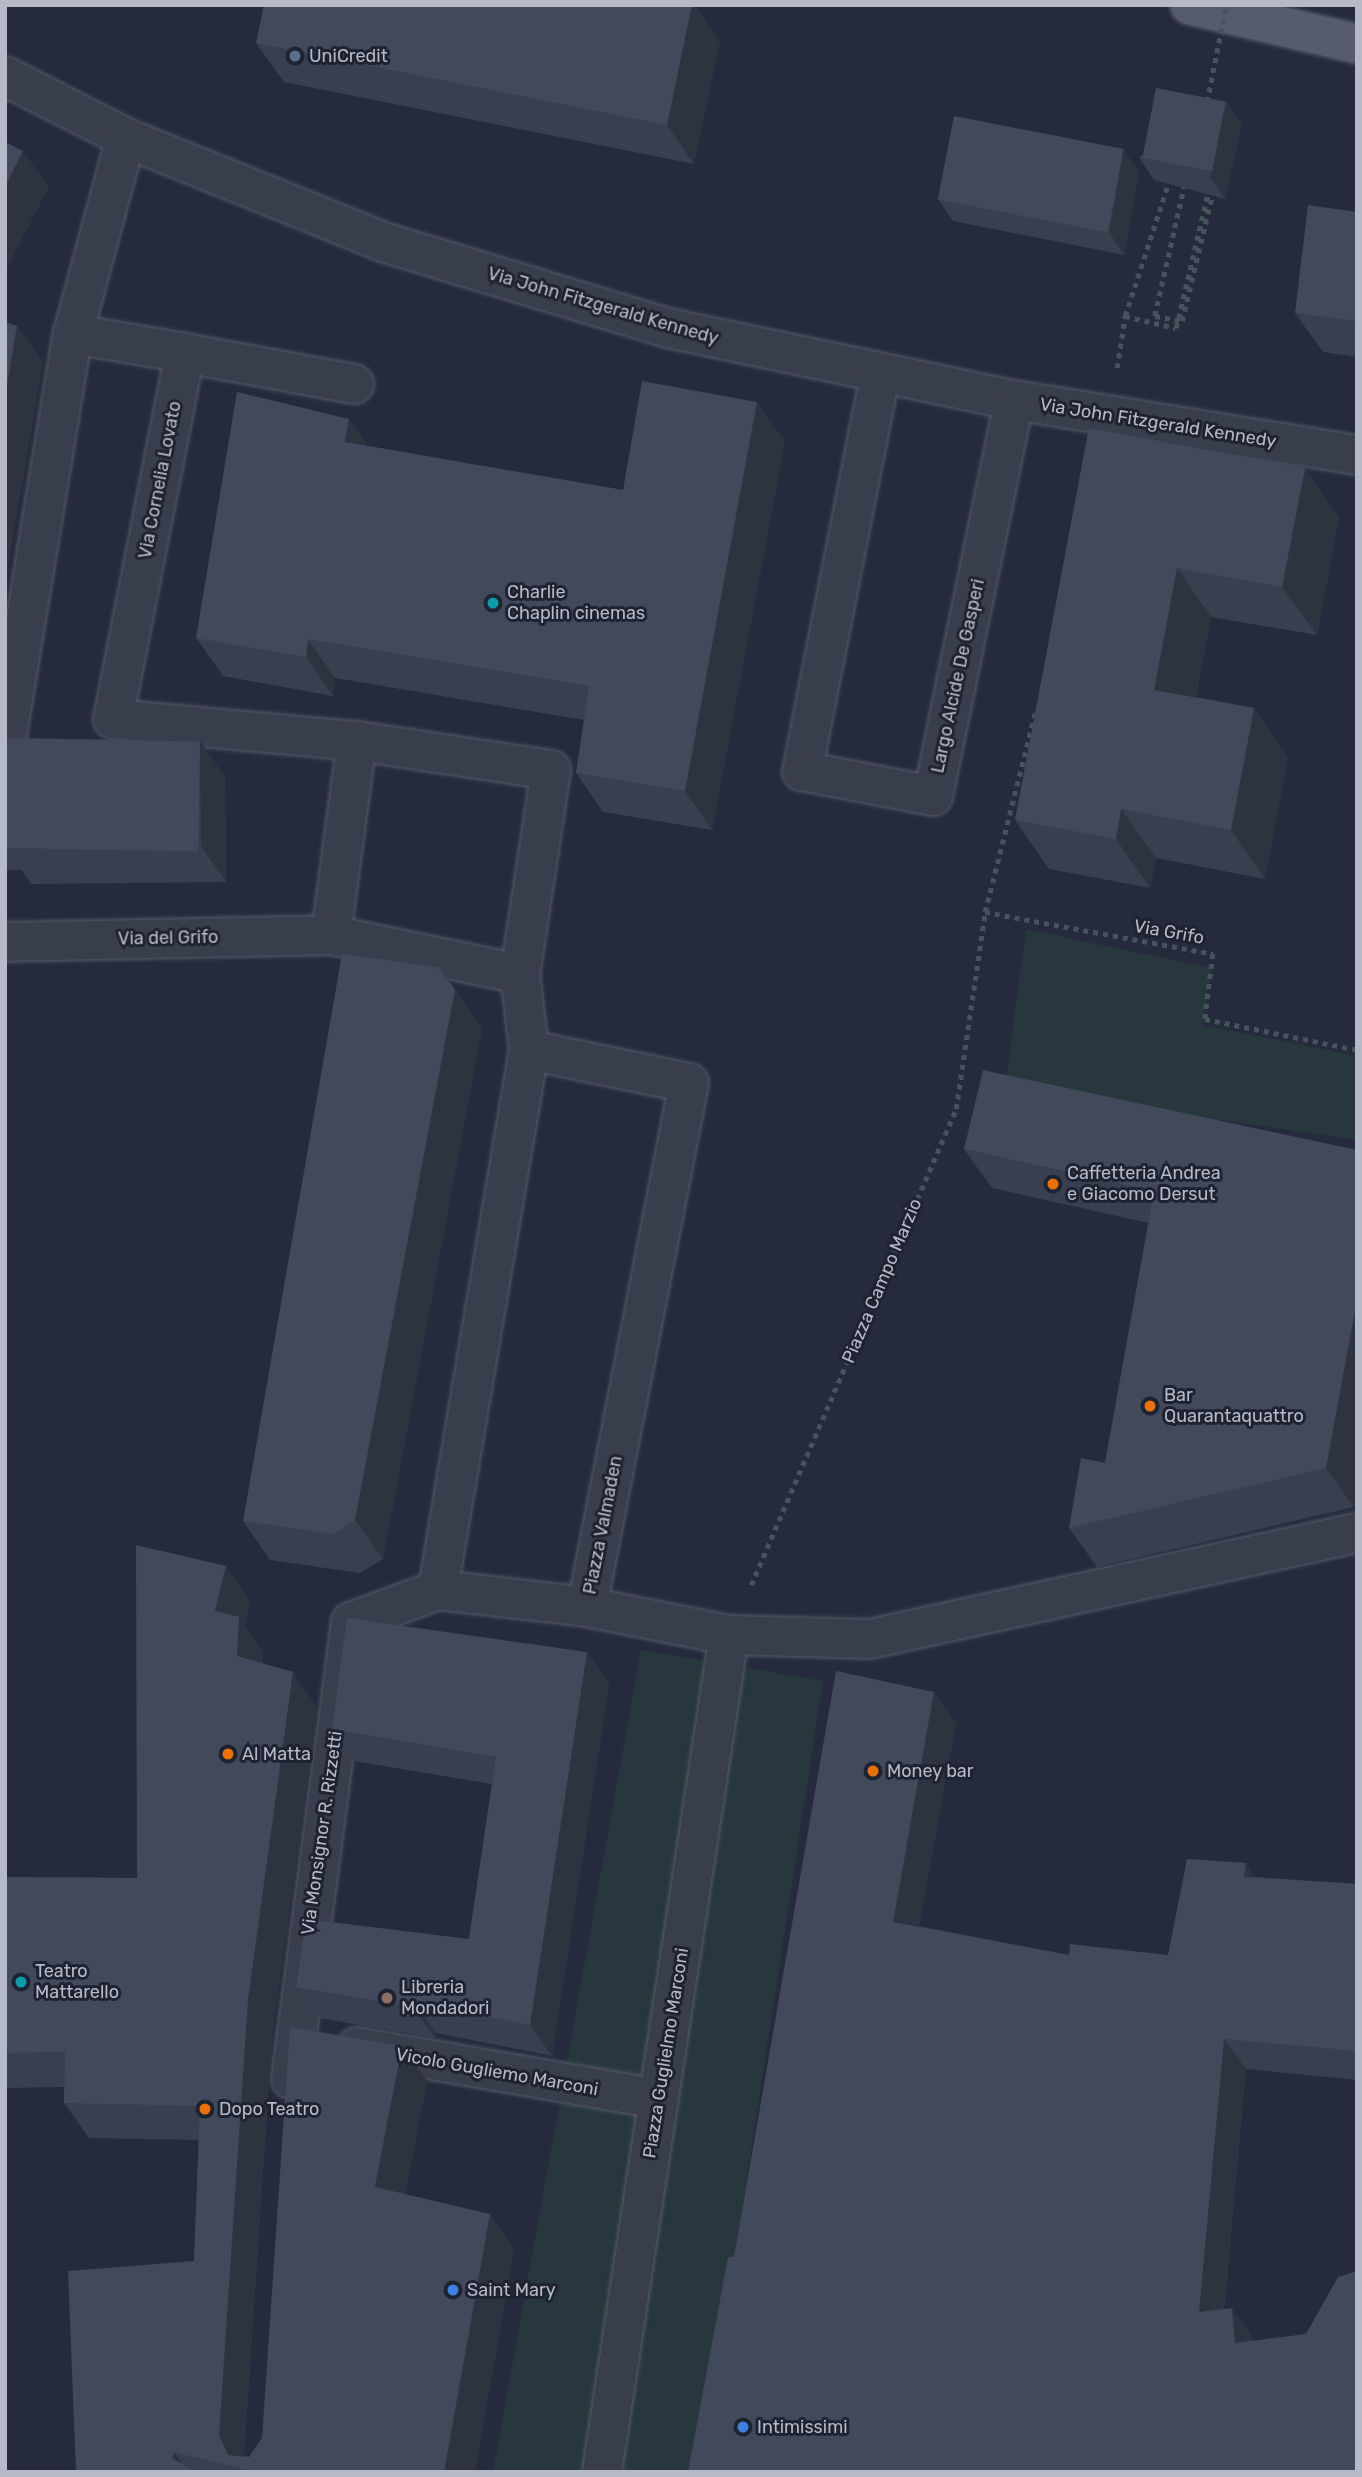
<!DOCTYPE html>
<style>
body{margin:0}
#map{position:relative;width:1362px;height:2477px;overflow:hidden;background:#252b3c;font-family:Rubik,sans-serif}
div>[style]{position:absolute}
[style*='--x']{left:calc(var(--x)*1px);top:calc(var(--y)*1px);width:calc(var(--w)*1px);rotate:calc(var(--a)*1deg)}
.green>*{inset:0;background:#27373d}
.path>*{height:4.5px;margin-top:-2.25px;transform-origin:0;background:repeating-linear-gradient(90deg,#45545a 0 5px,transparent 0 10px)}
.roads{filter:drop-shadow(0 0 2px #545967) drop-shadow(0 0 2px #545967)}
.minor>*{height:38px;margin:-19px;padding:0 19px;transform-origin:19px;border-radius:19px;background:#393e4c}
.major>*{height:38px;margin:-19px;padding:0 19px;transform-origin:19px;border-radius:19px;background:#575c6c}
.path-bridge>*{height:4.5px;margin-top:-2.25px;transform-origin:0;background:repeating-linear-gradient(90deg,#45545a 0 5px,transparent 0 10px)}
.wall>*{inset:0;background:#383f4e}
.shaded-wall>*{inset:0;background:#2e3340}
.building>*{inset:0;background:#41495b;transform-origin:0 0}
.dots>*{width:19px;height:19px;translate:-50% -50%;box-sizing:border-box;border:4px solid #1e2331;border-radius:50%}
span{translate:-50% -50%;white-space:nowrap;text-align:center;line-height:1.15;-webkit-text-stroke:6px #1e2331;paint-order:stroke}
.poi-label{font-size:18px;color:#b5b9c8}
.left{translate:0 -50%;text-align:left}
.street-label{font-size:18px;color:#b5b9c8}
.frame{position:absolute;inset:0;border:7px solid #b5b9c8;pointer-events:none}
</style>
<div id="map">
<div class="green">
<i style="clip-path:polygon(1026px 929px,1211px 968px,1203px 1025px,1357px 1056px,1357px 1140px,1005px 1088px)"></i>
<i style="clip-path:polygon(641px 1650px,823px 1681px,702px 2472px,493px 2472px)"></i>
</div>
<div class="path">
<i style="--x:1185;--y:184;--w:135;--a:102.8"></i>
<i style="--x:1155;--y:316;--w:27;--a:10"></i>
<i style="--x:1182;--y:321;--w:133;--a:-76.5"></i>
<i style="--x:1125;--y:316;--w:52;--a:13.2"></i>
<i style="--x:1176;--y:328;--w:144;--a:-76.7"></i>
<i style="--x:1117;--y:368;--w:53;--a:-81.3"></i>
<i style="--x:1125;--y:316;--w:145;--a:-71.9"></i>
<i style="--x:985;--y:912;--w:232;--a:10.4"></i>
<i style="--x:1213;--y:954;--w:65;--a:97"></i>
<i style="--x:1205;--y:1019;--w:155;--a:11.5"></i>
<i style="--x:751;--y:1585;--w:518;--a:-66.7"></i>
<i style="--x:956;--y:1109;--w:199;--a:-81.6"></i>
<i style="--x:985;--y:912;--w:205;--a:-75.9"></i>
</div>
<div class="roads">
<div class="minor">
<i style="--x:5;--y:76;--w:136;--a:27.1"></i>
<i style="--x:126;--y:138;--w:277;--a:22"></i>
<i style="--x:383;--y:242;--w:298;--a:16.8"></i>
<i style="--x:668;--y:328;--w:353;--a:11.8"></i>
<i style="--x:1014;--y:400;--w:347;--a:9.1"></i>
<i style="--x:73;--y:334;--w:114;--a:9.6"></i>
<i style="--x:185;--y:353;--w:373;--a:101.1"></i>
<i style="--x:113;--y:719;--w:245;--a:5.2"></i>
<i style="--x:185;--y:353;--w:172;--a:10.4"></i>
<i style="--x:880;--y:375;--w:404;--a:101.1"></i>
<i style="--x:802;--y:771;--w:133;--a:10.8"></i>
<i style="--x:933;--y:796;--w:404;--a:-78.4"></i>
<i style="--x:5;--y:747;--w:419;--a:-80.7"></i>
<i style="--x:73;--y:334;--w:203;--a:-74.9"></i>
<i style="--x:331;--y:935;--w:196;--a:-82.4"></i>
<i style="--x:357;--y:741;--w:196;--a:8.5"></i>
<i style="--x:551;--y:770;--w:206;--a:98.6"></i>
<i style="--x:520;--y:974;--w:77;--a:83.2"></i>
<i style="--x:529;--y:1050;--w:548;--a:99.57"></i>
<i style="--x:438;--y:1590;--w:150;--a:6.5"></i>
<i style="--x:587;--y:1607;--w:145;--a:11.2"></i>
<i style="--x:729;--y:1635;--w:141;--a:1.6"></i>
<i style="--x:870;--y:1639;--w:498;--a:-12.3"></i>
<i style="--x:5;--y:942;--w:326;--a:-1.2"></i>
<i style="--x:331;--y:935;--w:193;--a:11.7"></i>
<i style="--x:529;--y:1050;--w:163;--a:11.7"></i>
<i style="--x:689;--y:1083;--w:534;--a:101.02"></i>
<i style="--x:357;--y:2047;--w:306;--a:9.8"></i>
<i style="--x:291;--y:2079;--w:461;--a:-82.5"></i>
<i style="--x:351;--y:1622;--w:93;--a:-20.2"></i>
<i style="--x:602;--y:2472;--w:847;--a:-81.37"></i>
</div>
<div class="major">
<i style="--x:1190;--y:5;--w:171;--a:13.1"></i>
</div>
</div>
<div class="path-bridge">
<i style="--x:1207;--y:102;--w:99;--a:-78.9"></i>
</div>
<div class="wall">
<i style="clip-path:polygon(720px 40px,694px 164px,284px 82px,256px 43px)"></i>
<i style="clip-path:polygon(1226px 102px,1242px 124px,1225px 199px,1154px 180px,1139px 157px)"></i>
<i style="clip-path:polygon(1139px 172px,1124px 255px,953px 221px,938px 199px)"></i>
<i style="clip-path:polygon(1357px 212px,1357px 357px,1323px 352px,1295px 313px)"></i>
<i style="clip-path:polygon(1089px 428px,1305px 468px,1339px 517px,1317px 635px,1211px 617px,1196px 697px,1254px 708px,1288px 757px,1265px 879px,1156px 858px,1150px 888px,1049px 869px,1015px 820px)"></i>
<i style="clip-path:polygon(785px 441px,712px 830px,603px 812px,576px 773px,584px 720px,335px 678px,333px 696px,223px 676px,196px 638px,368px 446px,623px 490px)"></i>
<i style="clip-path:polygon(5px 738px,200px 741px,225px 777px,226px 882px,31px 884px,22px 870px,5px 870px)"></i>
<i style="clip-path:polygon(455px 989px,482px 1028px,383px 1559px,360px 1573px,270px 1560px,243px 1521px)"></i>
<i style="clip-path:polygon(964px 1149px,1357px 1150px,1357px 1493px,1354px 1507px,1097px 1567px,1069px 1528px,1105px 1463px,1149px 1223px,992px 1188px)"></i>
<i style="clip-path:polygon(250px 1601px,245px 1625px,263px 1652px,263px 1663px,317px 1707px,272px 2034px,244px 2456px,249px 2457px,262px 2438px,427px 2081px,405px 2194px,514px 2249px,475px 2472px,76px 2472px,194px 2261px,199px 2140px,89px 2138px,64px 2103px,64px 2087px,5px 2088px,5px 1877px,137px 1878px)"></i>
<i style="clip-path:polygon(587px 1652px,609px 1684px,552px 2056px,436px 2033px,435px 2038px,319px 2018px,296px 1987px,469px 1939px,492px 1784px,354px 1761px,332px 1729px)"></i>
<i style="clip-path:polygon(956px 1722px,919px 1926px,1069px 1955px,1168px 1955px,1256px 1877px,1357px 1884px,1357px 2080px,1246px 2069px,1224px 2309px,1254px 2339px,1254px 2340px,1357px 2472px,734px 2257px)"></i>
</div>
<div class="shaded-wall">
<i style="clip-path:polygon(692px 5px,695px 5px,720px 40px,694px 164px,667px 125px)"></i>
<i style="clip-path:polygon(1226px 102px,1242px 124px,1225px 199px,1210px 177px)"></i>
<i style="clip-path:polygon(1124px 150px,1139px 172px,1124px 255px,1109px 232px)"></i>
<i style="clip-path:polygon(23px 151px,49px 187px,5px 272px,5px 187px)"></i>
<i style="clip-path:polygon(17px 326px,43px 362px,5px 585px,5px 398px)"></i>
<i style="clip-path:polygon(757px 402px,785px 441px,712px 830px,685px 791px)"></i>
<i style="clip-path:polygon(349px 419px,376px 458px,345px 442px)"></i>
<i style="clip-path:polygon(1305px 468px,1339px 517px,1317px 635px,1282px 587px)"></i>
<i style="clip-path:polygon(1177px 568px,1211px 617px,1188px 738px,1154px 690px)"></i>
<i style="clip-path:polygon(308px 639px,335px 678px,333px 696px,306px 657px)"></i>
<i style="clip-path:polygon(1254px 708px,1288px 757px,1265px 879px,1231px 830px)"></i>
<i style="clip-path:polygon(200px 741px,225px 777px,226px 882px,201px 846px)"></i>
<i style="clip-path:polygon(1121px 809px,1156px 858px,1150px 888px,1116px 839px)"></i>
<i style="clip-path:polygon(455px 989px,482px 1028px,383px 1559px,355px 1520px)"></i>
<i style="clip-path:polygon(1357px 1299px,1357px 1493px,1354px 1507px,1326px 1468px)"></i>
<i style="clip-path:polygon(226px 1566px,250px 1601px,245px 1625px,263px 1652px,262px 1691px,237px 1656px,215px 1611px)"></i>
<i style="clip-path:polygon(587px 1652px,609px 1684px,552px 2056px,530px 2025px)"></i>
<i style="clip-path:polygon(293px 1672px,317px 1707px,272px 2034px,243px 2469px,228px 2455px,219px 2435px,248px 1999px)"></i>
<i style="clip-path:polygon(934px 1692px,956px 1722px,914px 1952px,893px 1922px)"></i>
<i style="clip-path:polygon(1246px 1863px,1268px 1894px,1244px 1877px)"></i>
<i style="clip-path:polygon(414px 2002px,436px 2033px,435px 2038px,413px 2007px)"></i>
<i style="clip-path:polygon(1224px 2039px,1246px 2069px,1220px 2343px,1199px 2312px)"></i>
<i style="clip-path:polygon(402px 2046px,427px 2081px,400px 2222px,375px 2187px)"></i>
<i style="clip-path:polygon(490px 2214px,514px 2249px,475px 2472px,444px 2472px)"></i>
<i style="clip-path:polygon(1232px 2308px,1254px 2339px,1256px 2373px,1235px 2343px)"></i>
<i style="clip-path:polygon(174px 2452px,188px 2472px,172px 2458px)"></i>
</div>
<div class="building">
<i style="clip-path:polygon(264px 5px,692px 5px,667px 125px,256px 43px)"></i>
<i style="left:1156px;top:88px;width:71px;height:71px;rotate:11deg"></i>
<i style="left:954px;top:116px;width:173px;height:85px;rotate:11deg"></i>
<i style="clip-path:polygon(5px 142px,23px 151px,5px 187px)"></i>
<i style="clip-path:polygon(1308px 205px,1357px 212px,1357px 321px,1295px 313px)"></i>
<i style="clip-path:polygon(5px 322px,17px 326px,5px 398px)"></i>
<i style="clip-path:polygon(642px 381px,757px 402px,685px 791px,576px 773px,589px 686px,308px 639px,306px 657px,196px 638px,237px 392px,349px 419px,345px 442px,623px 490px)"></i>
<i style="clip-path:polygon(1089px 428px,1305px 468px,1282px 587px,1177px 568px,1154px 690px,1254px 708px,1231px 830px,1121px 809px,1116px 839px,1015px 820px)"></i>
<i style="left:5px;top:738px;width:195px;height:110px;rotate:1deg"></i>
<i style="clip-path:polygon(342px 954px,438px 967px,455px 989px,355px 1520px,333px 1534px,243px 1521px)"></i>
<i style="clip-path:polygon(983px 1070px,1357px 1150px,1357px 1299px,1326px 1468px,1069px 1528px,1081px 1458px,1105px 1463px,1154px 1191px,964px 1149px)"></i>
<i style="clip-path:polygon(136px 1545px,226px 1566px,215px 1611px,239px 1617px,237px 1656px,293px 1672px,248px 1999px,219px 2435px,228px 2455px,249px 2457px,262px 2438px,290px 2027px,402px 2046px,375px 2187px,490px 2214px,444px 2472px,256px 2472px,174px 2452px,172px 2458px,197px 2472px,76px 2472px,68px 2271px,194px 2261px,200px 2106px,64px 2103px,65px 2052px,5px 2053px,5px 1877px,137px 1878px)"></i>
<i style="clip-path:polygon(347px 1618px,587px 1652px,530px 2025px,414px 2002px,413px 2007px,296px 1987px,306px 1919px,469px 1939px,496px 1757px,332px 1729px)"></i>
<i style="clip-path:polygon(836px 1671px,934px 1692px,893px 1922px,1069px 1955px,1070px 1944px,1168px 1955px,1187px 1859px,1246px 1863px,1244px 1877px,1357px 1884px,1357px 2051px,1224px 2039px,1199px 2312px,1232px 2308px,1235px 2343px,1306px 2334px,1338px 2277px,1357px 2271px,1357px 2472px,688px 2472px,728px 2257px,734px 2257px)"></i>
</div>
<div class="dots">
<i style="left:295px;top:56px;background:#5c6f8a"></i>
<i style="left:493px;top:603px;background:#0f9aa8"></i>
<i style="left:1053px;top:1184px;background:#e8710a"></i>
<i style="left:1150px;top:1406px;background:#e8710a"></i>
<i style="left:228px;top:1754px;background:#e8710a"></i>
<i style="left:873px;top:1771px;background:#e8710a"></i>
<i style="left:21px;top:1982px;background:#0f9aa8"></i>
<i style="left:387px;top:1998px;background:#8d6e63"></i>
<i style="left:205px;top:2109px;background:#e8710a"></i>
<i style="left:453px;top:2290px;background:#3f7fe0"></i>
<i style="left:743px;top:2427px;background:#3f7fe0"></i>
</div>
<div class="poi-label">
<span class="left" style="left:309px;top:56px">UniCredit</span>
<span class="left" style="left:507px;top:603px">Charlie<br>Chaplin cinemas</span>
<span class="left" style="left:1067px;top:1184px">Caffetteria Andrea<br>e Giacomo Dersut</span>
<span class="left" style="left:1164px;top:1406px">Bar<br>Quarantaquattro</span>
<span class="left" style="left:242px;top:1754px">Al Matta</span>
<span class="left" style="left:887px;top:1771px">Money bar</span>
<span class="left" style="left:35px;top:1982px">Teatro<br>Mattarello</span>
<span class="left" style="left:401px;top:1998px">Libreria<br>Mondadori</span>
<span class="left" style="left:219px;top:2109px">Dopo Teatro</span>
<span class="left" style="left:467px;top:2290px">Saint Mary</span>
<span class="left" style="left:757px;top:2427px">Intimissimi</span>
</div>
<div class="street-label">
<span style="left:603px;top:306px;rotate:16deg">Via John Fitzgerald Kennedy</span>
<span style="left:1158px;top:423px;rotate:9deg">Via John Fitzgerald Kennedy</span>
<span style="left:160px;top:480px;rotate:-79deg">Via Cornelia Lovato</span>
<span style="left:958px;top:676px;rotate:-78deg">Largo Alcide De Gasperi</span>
<span style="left:1169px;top:932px;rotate:10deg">Via Grifo</span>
<span style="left:168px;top:938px;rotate:-1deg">Via del Grifo</span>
<span style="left:882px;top:1281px;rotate:-67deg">Piazza Campo Marzio</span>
<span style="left:603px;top:1525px;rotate:-79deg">Piazza Valmaden</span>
<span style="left:322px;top:1833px;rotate:-82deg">Via Monsignor R. Rizzetti</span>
<span style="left:666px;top:2053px;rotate:-81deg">Piazza Guglielmo Marconi</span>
<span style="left:497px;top:2072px;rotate:10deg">Vicolo Gugliemo Marconi</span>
</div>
<div class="frame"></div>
</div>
